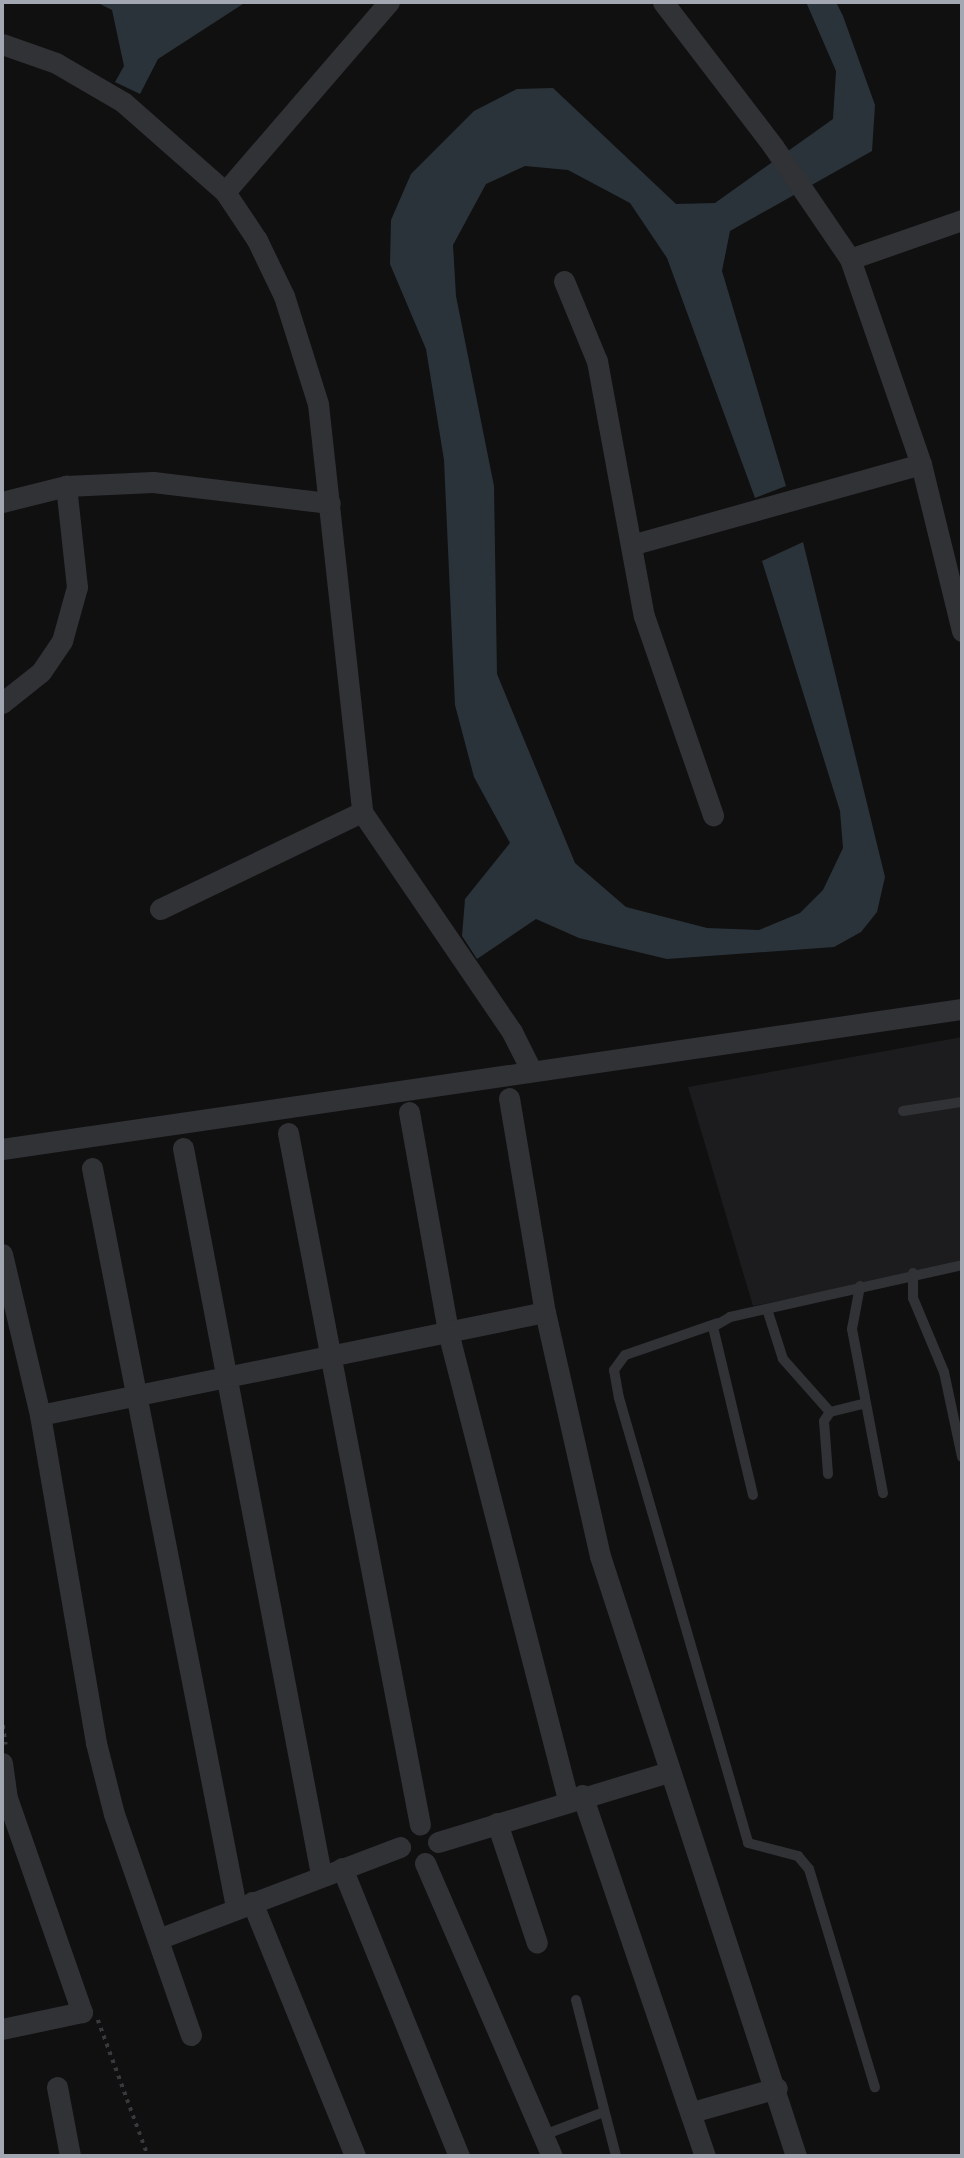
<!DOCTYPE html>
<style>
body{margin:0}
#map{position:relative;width:964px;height:2158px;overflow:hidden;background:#101011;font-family:Cabin,sans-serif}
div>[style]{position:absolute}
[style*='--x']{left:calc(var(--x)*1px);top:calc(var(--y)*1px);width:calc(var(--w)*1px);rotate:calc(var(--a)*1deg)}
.built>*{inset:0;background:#1c1c1e}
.water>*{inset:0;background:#2a3339}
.path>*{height:3.5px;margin-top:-1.75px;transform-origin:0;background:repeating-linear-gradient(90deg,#37393d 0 3.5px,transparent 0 8.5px)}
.service>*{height:10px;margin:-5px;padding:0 5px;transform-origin:5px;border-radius:5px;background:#313236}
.minor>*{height:21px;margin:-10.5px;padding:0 10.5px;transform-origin:10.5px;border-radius:10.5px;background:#313236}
span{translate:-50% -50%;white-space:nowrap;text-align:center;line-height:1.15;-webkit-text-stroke:6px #0b0b0c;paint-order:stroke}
.frame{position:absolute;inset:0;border:4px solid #a2a7b2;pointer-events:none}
</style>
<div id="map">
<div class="built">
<i style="clip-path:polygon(962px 1037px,962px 1264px,753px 1306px,688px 1087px)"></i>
</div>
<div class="water">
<i style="clip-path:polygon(96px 2px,246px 2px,158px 59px,140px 94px,115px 82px,124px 66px,112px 10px)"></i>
<i style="clip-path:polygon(806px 2px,836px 2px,843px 16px,875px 105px,872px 151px,730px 231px,722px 271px,786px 486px,755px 498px,667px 258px,630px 203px,568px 170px,525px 166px,486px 184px,453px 245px,456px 296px,494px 486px,497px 674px,575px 863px,626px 907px,707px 928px,759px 930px,800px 913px,823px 890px,843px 848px,840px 811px,762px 561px,803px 542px,885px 877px,877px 912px,861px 932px,834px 947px,667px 959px,579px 938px,536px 919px,477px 959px,462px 936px,465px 899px,510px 843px,474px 777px,455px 705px,444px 460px,426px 349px,390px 264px,391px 220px,411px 174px,474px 111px,517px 89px,553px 88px,676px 204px,715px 203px,833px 119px,836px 71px)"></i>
</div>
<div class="path">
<i style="--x:2;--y:1717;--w:28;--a:82"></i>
<i style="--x:98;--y:2020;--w:145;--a:69.8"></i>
</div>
<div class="service">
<i style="--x:903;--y:1111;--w:60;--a:-8.7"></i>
<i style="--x:913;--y:1273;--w:25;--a:90"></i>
<i style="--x:913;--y:1298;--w:80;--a:67.3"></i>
<i style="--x:944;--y:1372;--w:87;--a:78"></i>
<i style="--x:860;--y:1286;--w:44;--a:100.5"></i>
<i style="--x:852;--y:1329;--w:167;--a:79.3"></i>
<i style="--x:767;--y:1309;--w:52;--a:72.3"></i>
<i style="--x:783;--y:1359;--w:71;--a:48.4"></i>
<i style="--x:718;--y:1323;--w:98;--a:161"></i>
<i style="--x:625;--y:1355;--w:19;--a:126"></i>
<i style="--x:614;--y:1370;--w:28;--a:80"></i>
<i style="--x:619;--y:1398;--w:463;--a:73.8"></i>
<i style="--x:748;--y:1843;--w:52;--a:14.6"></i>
<i style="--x:798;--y:1856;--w:17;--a:50"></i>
<i style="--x:809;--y:1869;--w:228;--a:73.2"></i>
<i style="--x:828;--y:1474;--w:53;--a:-94.3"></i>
<i style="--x:824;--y:1421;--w:11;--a:-56"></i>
<i style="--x:830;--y:1412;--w:36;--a:-14"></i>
<i style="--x:753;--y:1495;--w:173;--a:-103.4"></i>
<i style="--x:713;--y:1327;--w:20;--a:-30"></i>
<i style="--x:730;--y:1317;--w:238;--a:-12.6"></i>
<i style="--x:576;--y:2000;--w:161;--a:75.6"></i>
<i style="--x:544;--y:2135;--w:61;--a:-21.1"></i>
</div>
<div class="minor">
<i style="--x:663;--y:2;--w:181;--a:52.6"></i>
<i style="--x:773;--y:146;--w:137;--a:55.7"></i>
<i style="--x:850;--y:259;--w:217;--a:70.9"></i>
<i style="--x:921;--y:464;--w:172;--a:76.2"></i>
<i style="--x:2;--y:44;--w:57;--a:19.4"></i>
<i style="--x:56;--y:63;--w:78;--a:30.2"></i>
<i style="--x:123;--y:102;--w:136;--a:41.4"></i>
<i style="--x:225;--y:192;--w:58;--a:56.3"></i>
<i style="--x:257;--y:240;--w:62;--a:64.3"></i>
<i style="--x:284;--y:296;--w:113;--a:72.5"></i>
<i style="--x:318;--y:404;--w:410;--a:83.8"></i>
<i style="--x:362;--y:812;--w:266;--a:55.7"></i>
<i style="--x:512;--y:1032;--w:42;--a:63.4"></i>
<i style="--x:225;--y:192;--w:251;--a:-49.2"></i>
<i style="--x:850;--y:259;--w:119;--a:-19.2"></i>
<i style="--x:564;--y:281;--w:87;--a:67.6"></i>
<i style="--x:597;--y:361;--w:259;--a:79.6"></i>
<i style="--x:644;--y:616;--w:211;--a:70.9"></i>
<i style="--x:2;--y:502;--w:66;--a:-14"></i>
<i style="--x:66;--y:486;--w:87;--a:-2.6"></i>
<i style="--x:153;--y:482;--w:178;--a:6.8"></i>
<i style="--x:631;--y:545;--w:301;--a:-15.6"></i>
<i style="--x:2;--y:703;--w:50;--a:-38.5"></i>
<i style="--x:41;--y:672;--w:37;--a:-56"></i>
<i style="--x:62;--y:641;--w:56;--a:-74.5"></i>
<i style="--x:77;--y:587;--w:102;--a:-96.2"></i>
<i style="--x:160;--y:909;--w:224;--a:-25.7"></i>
<i style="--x:509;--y:1098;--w:217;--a:80.5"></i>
<i style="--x:545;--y:1312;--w:250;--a:77.3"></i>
<i style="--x:600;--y:1556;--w:631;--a:71.91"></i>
<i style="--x:409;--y:1112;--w:223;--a:79.9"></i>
<i style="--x:448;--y:1332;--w:483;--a:75.6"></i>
<i style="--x:288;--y:1133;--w:704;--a:79.2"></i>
<i style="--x:183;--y:1148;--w:739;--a:79.24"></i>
<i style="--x:2;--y:1149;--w:970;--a:-8.3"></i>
<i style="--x:92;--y:1168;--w:753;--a:78.97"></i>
<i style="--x:2;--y:1254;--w:165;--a:76.7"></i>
<i style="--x:40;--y:1415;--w:333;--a:80.3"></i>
<i style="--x:96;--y:1743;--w:73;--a:75.8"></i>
<i style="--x:114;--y:1814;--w:234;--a:70.8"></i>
<i style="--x:40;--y:1415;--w:515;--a:-11.53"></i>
<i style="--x:2;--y:1763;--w:35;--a:82"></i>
<i style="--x:7;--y:1798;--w:227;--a:70.7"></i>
<i style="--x:82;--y:2012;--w:82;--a:168"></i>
<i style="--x:582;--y:1795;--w:381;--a:71.2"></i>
<i style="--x:497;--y:1823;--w:126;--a:71.6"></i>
<i style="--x:438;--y:1842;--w:240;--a:-16.9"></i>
<i style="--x:425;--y:1863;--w:319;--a:66.6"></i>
<i style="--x:342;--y:1868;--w:311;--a:67.9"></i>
<i style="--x:252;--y:1902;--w:274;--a:67.9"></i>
<i style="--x:158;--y:1939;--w:259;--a:-20.8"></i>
<i style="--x:57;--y:2087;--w:70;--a:79.3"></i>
<i style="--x:692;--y:2112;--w:88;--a:-15.8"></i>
</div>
<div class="frame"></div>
</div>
